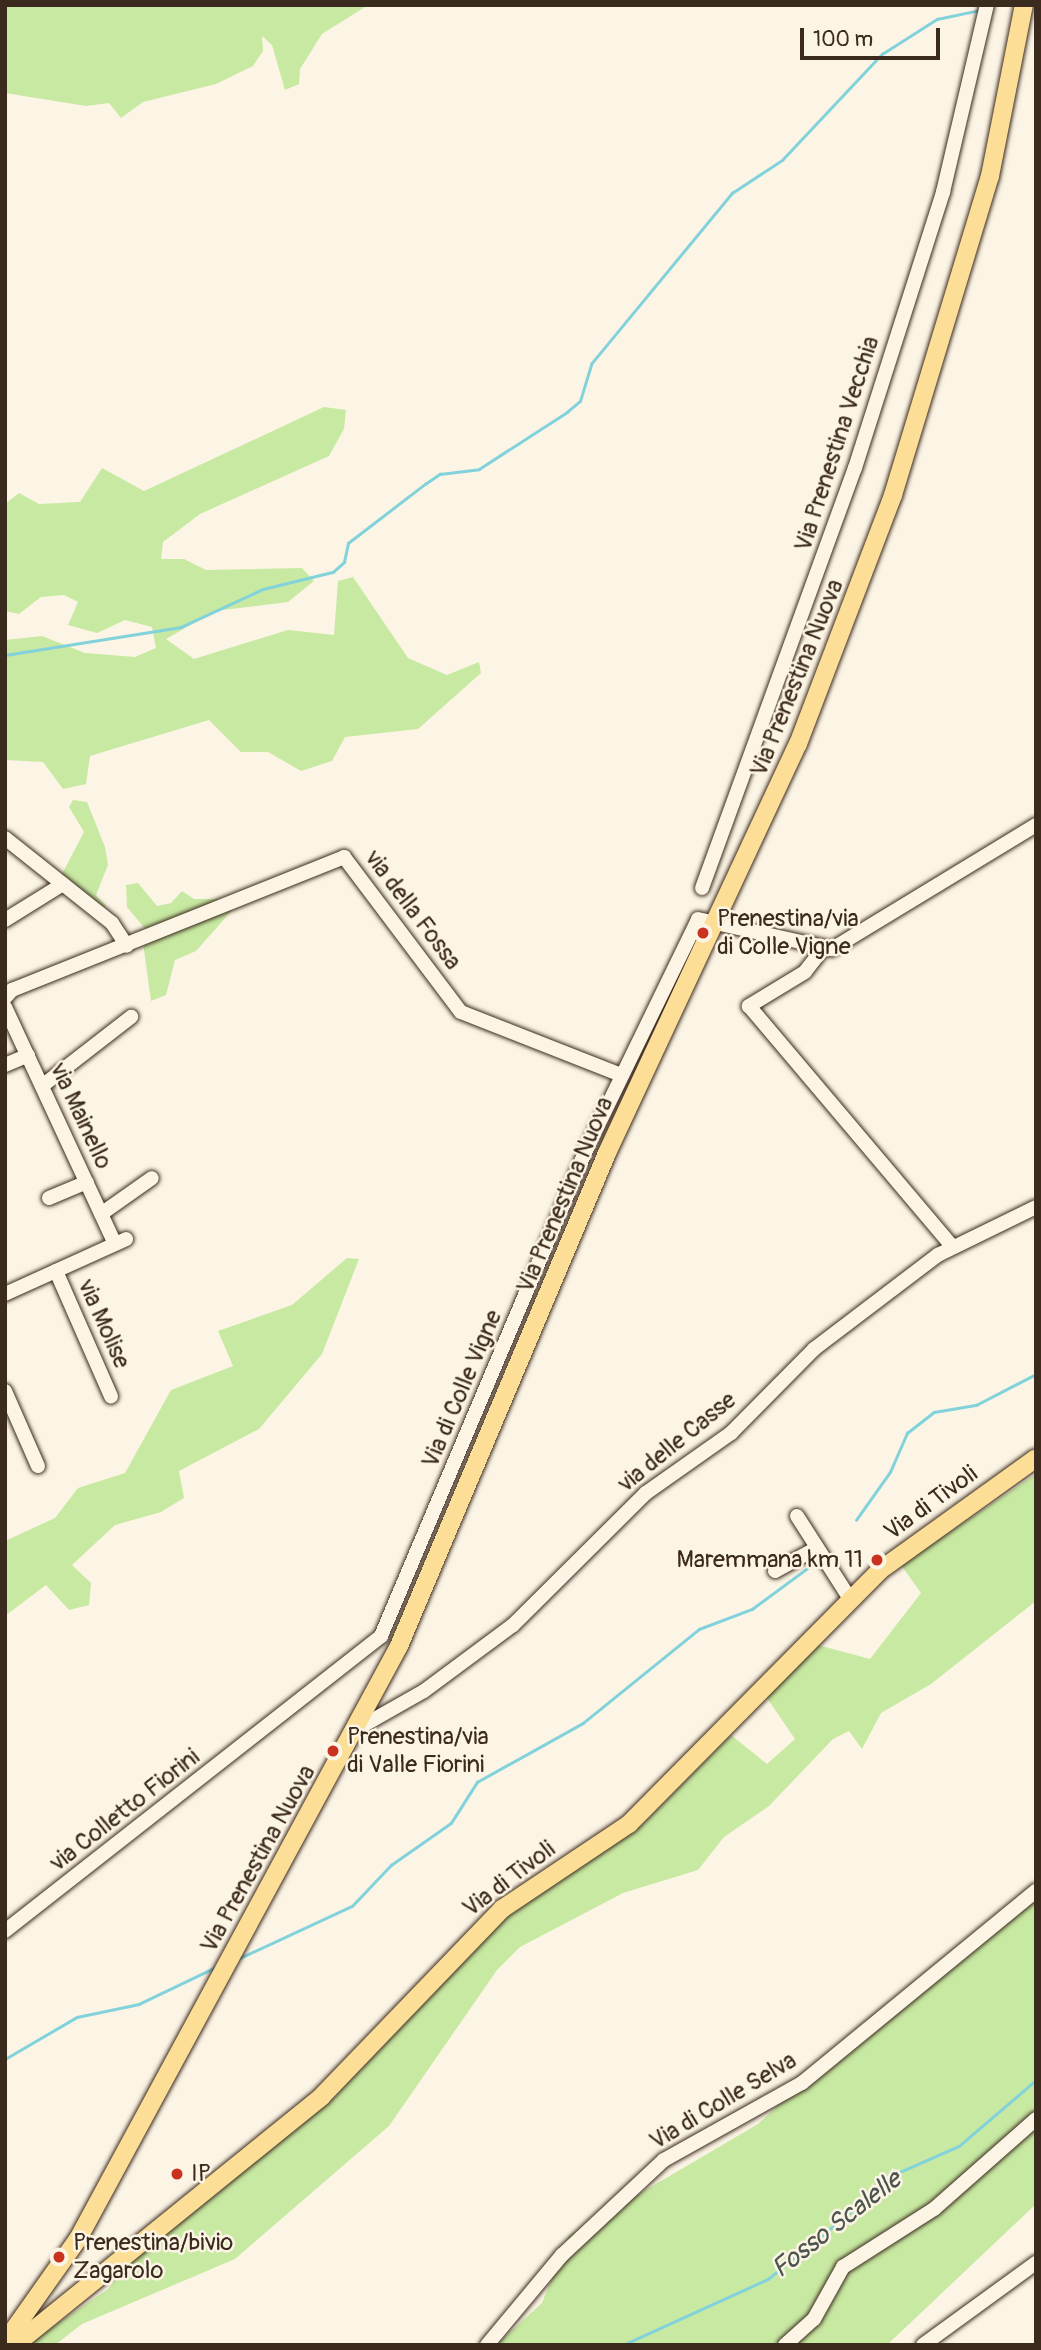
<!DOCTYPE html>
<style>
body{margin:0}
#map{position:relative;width:1041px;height:2350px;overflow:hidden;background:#fcf5e5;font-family:Pangolin,sans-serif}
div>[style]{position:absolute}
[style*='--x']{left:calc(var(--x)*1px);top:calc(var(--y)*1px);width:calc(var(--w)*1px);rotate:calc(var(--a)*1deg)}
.green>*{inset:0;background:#c8e9a2}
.stream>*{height:2.5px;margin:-1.25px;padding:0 1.25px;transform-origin:1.25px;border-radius:1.25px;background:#82d2dc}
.roads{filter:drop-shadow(0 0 2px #3b2a1e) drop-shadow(0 0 2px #3b2a1e)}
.minor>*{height:14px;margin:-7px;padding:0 7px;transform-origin:7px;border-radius:7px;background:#fcf5e5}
.major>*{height:18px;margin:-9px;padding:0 9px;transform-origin:9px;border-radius:9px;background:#fcde96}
.dots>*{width:19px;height:19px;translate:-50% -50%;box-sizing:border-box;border:4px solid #fcf5e5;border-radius:50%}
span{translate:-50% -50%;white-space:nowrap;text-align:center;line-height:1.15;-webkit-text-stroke:5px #fcf5e5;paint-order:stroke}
.street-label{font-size:24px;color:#3b2a1e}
.poi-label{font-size:24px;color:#3b2a1e}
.left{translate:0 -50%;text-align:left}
.right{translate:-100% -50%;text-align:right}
.water-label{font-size:26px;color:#4d544e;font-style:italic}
.frame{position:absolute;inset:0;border:7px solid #3b2a1e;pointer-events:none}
.scale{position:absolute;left:800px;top:28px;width:140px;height:32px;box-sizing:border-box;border:4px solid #3b2a1e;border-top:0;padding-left:9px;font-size:21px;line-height:24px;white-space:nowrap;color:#3b2a1e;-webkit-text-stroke:5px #fcf5e5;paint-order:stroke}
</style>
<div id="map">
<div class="green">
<i style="clip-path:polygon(5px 5px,389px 5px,365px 7px,322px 34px,300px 69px,299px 84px,285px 90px,272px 45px,262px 36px,263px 51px,253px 66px,216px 84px,143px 102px,121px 118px,109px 103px,86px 106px,5px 93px)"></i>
<i style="clip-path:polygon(324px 407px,346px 410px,344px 429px,329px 456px,200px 514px,163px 542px,161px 559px,184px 559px,206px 570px,302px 568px,314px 581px,288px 602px,215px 611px,166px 639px,194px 659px,288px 630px,334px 635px,338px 581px,353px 577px,408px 658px,447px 675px,479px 662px,481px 673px,418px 729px,345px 737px,332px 761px,301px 771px,268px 752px,241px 752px,209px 720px,90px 756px,86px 784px,63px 789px,43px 762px,5px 760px,5px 640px,42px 636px,85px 653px,135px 657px,156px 648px,152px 627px,125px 620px,97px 633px,68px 625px,78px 602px,64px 595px,41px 597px,19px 614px,5px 611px,5px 504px,19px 493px,39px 504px,80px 502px,102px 468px,144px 491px)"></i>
<i style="clip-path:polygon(73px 800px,87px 802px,105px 847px,108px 865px,96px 895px,106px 906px,100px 908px,61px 876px,84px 832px,69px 807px)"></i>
<i style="clip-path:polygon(138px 883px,157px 906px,171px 903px,182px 891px,194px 899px,228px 899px,147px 931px,127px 907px,126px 885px)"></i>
<i style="clip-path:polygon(234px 908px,196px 951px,175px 960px,166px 995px,151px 1001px,143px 943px)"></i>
<i style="clip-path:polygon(347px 1258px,359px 1259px,322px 1354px,259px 1429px,179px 1471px,184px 1498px,161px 1512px,115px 1525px,72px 1565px,91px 1583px,89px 1605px,69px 1610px,46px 1585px,5px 1616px,5px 1541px,55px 1518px,78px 1488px,125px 1473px,171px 1390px,233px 1366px,218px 1331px,292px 1305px)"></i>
<i style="clip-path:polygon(1036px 1474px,1036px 1601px,931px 1684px,881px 1713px,862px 1749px,849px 1731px,833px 1739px,769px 1806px,724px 1837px,698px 1870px,623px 1893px,520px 1947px,497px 1970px,389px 2126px,235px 2259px,82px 2324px,55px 2345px,26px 2345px,108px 2289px,130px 2261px,335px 2097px,473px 1946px,514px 1910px,644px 1823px,731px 1735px,767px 1764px,795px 1739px,765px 1695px,814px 1644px,870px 1659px,921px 1593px,901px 1565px)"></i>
<i style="clip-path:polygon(1036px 1896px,1036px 2204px,887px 2345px,496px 2345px,542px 2303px,569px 2235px,758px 2124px,872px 2015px)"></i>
</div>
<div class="stream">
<i style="--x:5;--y:655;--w:178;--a:-9"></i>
<i style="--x:181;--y:627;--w:90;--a:-24.9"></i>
<i style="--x:263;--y:589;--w:72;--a:-13.7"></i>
<i style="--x:333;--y:572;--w:15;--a:-42"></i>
<i style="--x:344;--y:562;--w:19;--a:-78"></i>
<i style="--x:348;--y:543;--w:97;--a:-37.5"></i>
<i style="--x:425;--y:484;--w:18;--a:-34"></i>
<i style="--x:440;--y:474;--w:39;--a:-7"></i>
<i style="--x:479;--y:469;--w:105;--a:-32.9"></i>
<i style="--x:567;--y:412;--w:17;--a:-40"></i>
<i style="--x:580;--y:401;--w:39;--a:-73"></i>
<i style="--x:591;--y:364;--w:222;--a:-50.5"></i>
<i style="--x:732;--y:193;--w:60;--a:-33.4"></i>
<i style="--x:782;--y:160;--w:146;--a:-46.7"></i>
<i style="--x:882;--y:54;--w:65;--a:-32.5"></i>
<i style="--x:937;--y:19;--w:44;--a:-11.8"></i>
<i style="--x:856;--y:1520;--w:59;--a:-54.7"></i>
<i style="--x:890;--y:1472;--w:43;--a:-66.4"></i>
<i style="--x:907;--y:1433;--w:34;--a:-38"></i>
<i style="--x:934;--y:1412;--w:43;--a:-9.5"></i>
<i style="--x:976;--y:1405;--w:68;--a:-27.3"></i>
<i style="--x:240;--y:1958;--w:123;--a:-24.9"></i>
<i style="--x:352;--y:1906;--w:57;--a:-46.4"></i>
<i style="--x:391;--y:1865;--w:73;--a:-35"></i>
<i style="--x:451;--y:1823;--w:49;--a:-57.6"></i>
<i style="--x:477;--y:1782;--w:121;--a:-29.1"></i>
<i style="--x:583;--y:1723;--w:149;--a:-39"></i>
<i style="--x:699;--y:1629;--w:57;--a:-20.7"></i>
<i style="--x:752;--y:1609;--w:81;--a:-36.4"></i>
<i style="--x:5;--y:2059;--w:83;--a:-30.3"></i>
<i style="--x:77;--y:2017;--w:63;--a:-11.8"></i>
<i style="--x:139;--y:2004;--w:88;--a:-25.7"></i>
<i style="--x:623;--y:2345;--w:159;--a:-24.5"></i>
<i style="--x:768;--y:2279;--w:170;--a:-39"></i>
<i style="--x:900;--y:2172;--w:64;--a:-23.8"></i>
<i style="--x:959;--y:2146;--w:101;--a:-40.6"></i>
</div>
<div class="roads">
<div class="minor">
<i style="--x:5;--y:838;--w:137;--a:38.5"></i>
<i style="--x:112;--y:923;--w:27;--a:57"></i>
<i style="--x:702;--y:888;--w:447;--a:-70"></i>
<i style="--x:855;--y:468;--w:290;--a:-72.3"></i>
<i style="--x:943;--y:192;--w:192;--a:-76.8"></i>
<i style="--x:5;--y:920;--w:68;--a:-31.8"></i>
<i style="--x:822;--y:950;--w:28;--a:128"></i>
<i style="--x:805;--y:972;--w:66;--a:148.7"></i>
<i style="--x:749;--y:1006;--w:314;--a:49.8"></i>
<i style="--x:5;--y:998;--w:11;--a:-49"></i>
<i style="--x:12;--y:990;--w:358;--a:-21.8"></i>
<i style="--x:344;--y:857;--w:194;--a:53"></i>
<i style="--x:461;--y:1012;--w:172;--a:21.5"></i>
<i style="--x:5;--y:1007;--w:261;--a:65.1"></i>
<i style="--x:5;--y:1065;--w:25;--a:-23"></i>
<i style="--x:42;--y:1086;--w:113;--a:-37.8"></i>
<i style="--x:49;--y:1198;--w:41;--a:-22.8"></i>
<i style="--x:101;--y:1214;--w:62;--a:-35.2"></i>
<i style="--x:56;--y:1271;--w:137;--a:66.3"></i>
<i style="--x:5;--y:1294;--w:133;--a:-24.4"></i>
<i style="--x:5;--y:1391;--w:82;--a:66.3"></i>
<i style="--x:797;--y:1516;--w:98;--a:57.4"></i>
<i style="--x:775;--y:1571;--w:48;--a:-28.7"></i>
<i style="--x:357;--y:1729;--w:77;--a:-29.6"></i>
<i style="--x:424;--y:1691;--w:111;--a:-36.6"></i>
<i style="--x:513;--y:1625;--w:187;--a:-44.8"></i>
<i style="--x:646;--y:1493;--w:104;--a:-35.2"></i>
<i style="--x:731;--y:1433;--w:118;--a:-45.3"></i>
<i style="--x:814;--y:1349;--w:156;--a:-37.2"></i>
<i style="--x:938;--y:1255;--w:109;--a:-26.1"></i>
<i style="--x:5;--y:1931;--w:478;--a:-38.1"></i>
<i style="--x:381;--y:1636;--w:530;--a:-67.11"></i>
<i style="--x:587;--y:1148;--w:254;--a:-64.1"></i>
<i style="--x:698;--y:919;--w:137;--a:12.6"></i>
<i style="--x:832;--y:949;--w:239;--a:-31.3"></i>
<i style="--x:487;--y:2345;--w:117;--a:-50.2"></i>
<i style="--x:562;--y:2255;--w:139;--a:-43"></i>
<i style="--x:664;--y:2160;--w:158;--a:-29.2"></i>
<i style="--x:802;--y:2083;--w:303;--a:-39.4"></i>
<i style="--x:785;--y:2345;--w:39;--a:-42"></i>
<i style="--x:814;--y:2319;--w:60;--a:-60.9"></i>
<i style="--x:843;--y:2267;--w:108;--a:-32.5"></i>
<i style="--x:934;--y:2209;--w:136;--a:-41.4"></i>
<i style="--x:923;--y:2345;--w:140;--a:-36"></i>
</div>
<div class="major">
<i style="--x:5;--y:2342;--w:126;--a:-54.7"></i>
<i style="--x:78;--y:2239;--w:674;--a:-61.57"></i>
<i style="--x:399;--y:1646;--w:535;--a:-67.12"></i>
<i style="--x:607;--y:1153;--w:451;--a:-65"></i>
<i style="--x:798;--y:744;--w:267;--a:-69.1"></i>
<i style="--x:893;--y:495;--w:333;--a:-73.1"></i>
<i style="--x:990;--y:176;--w:174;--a:-78.8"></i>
<i style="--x:15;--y:2345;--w:395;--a:-39"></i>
<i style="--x:322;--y:2096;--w:260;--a:-46.1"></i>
<i style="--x:502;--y:1909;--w:153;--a:-33.8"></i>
<i style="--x:629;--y:1824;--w:356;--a:-45.3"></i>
<i style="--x:879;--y:1571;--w:193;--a:-35.7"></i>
</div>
</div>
<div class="dots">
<i style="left:703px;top:933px;background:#c8321e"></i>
<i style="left:877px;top:1560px;background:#c8321e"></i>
<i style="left:333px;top:1751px;background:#c8321e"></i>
<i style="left:177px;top:2174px;background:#c8321e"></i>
<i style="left:59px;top:2257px;background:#c8321e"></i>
</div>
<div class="street-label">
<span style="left:837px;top:444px;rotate:-72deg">Via Prenestina Vecchia</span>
<span style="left:797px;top:678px;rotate:-68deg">Via Prenestina Nuova</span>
<span style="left:413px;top:910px;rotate:53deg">via della Fossa</span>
<span style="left:81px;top:1116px;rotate:65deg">via Mainello</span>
<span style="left:565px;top:1195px;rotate:-67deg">Via Prenestina Nuova</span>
<span style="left:104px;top:1324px;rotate:66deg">via Molise</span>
<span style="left:462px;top:1389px;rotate:-67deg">Via di Colle Vigne</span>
<span style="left:677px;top:1442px;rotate:-39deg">via delle Casse</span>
<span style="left:931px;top:1503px;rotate:-36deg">Via di Tivoli</span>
<span style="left:125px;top:1810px;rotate:-38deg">via Colletto Fiorini</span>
<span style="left:258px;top:1859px;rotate:-61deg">Via Prenestina Nuova</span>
<span style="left:509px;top:1879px;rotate:-37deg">Via di Tivoli</span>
<span style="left:723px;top:2101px;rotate:-31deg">Via di Colle Selva</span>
</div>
<div class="poi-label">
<span class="left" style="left:717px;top:933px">Prenestina/via<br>di Colle Vigne</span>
<span class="right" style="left:863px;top:1560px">Maremmana km 11</span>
<span class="left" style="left:347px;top:1751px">Prenestina/via<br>di Valle Fiorini</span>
<span class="left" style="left:191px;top:2174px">IP</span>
<span class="left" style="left:73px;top:2257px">Prenestina/bivio<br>Zagarolo</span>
</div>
<div class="water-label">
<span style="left:837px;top:2225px;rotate:-38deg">Fosso Scalelle</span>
</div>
<div class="frame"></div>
<div class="scale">100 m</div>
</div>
